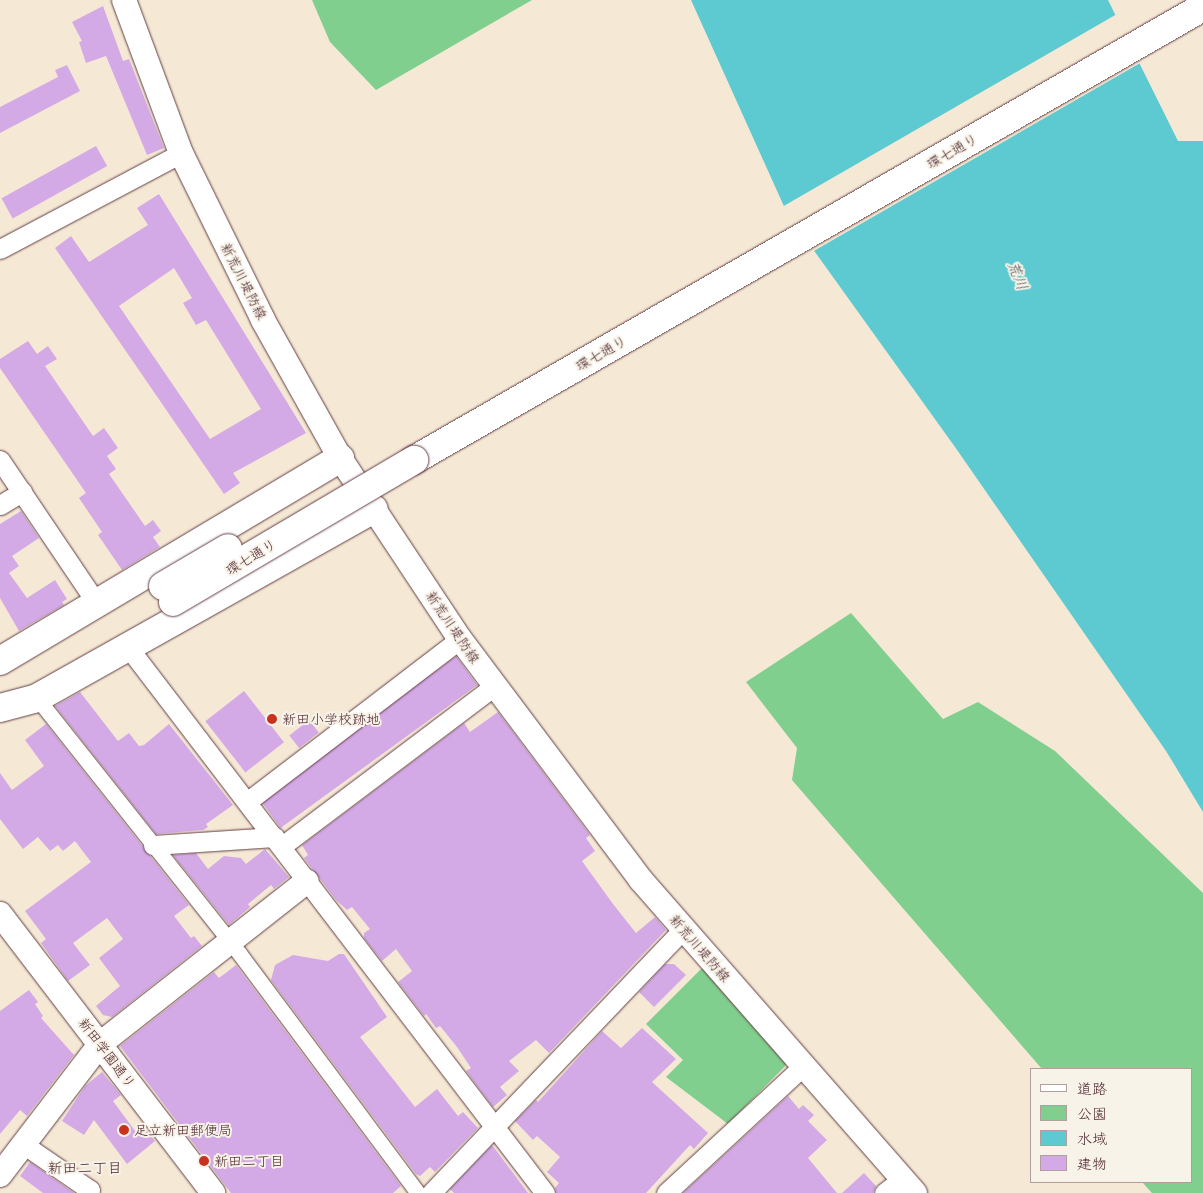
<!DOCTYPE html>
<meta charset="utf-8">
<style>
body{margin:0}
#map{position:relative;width:1203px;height:1193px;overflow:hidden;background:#f5e9d5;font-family:"Playpen Sans","Klee One",sans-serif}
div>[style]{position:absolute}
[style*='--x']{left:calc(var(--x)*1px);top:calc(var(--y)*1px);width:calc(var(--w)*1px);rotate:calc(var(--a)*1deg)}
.green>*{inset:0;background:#81cf8e}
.water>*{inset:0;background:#5dcad2}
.pier>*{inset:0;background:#f5e9d5}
.building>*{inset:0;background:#d3aae6;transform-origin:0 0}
.roads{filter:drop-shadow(0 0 1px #643d44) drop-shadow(0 0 1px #643d44)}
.pedestrian>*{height:15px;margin:-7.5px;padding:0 7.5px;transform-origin:7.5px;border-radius:7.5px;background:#fff}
.minor>*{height:19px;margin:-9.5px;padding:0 9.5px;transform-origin:9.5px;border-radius:9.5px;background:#fff}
.tertiary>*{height:24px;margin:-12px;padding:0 12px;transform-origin:12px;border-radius:12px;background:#fff}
.primary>*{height:28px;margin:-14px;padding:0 14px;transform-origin:14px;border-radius:14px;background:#fff}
.bridges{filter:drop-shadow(0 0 1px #643d44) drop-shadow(0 0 1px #643d44)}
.primary-bridge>*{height:28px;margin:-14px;padding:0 14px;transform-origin:14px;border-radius:14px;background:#fff}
.dots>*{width:14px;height:14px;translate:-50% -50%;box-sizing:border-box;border:2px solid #f7f3e8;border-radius:50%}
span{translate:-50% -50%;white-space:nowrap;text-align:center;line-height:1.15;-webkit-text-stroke:4px #f7f3e8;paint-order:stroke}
.street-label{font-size:14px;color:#4a1f2b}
.poi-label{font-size:14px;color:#4a1f2b}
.left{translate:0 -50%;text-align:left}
.water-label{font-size:15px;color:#50525d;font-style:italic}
.neighbourhood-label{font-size:15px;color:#4a1f2b}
.legend{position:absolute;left:1030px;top:1068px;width:162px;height:115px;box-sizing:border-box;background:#f7f3e8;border:1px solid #b29e9c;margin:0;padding:6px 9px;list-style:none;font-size:15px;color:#4a1f2b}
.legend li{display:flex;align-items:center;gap:10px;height:25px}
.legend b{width:25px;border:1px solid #b29e9c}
</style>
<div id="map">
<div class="green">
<i style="clip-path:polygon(312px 0,532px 0,376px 90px,330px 42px)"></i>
<i style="clip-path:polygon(851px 613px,943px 719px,978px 702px,1055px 751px,1203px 893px,1203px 1193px,1152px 1193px,1142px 1182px,1192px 1182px,1192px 1069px,1042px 1069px,792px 780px,797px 748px,746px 682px)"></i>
<i style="clip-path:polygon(703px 967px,788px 1063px,728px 1124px,666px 1077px,683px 1060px,646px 1024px)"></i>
</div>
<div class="water">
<i style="clip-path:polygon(691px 0,1108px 0,1178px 141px,1203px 141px,1203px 812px,1166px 751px,955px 447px,787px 213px)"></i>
</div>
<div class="pier">
<i style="clip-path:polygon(1117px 14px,1142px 62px,812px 252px,785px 215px,782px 207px)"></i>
</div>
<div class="building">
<i style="clip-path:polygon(103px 6px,123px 61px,129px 59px,164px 148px,147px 155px,106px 56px,86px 63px,79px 42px,82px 41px,72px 22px)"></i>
<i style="clip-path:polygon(67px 65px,80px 91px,0 133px,0 107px,58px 77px,55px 70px)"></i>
<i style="left:96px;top:146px;width:23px;height:108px;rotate:61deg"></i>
<i style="clip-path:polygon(evenodd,159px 194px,306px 433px,233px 473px,240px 483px,224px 494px,55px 248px,71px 236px,89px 262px,148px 225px,137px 208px,159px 194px,174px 268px,192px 298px,183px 303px,196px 325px,206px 320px,261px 409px,210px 439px,119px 306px,174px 268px)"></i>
<i style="clip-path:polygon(28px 341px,37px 354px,48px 346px,57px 359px,45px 366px,93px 436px,104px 428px,118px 448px,107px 456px,116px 469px,109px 474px,145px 526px,153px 520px,161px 531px,153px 537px,160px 547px,122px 570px,98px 535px,102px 532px,79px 498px,86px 493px,0 368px,0 359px)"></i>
<i style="clip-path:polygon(21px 511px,39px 538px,12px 556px,19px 566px,9px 573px,27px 598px,55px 580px,67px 599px,62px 602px,64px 605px,19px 631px,0 598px,0 524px)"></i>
<i style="left:456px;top:656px;width:36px;height:243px;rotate:54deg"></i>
<i style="left:244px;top:691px;width:65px;height:49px;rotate:52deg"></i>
<i style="clip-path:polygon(80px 692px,118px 741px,129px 733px,139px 746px,144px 745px,169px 724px,233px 805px,206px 824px,208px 827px,203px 830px,156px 834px,55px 706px)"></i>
<i style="clip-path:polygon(498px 712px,590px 835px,586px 838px,595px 851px,582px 861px,613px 904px,636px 933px,655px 917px,666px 930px,549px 1053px,536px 1040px,509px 1061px,519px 1071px,500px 1087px,507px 1095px,493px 1107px,466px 1071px,471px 1068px,457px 1047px,440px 1026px,436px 1028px,426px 1014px,424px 1016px,398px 982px,412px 971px,396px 949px,382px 961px,364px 938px,364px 933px,370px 929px,352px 907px,347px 910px,336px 900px,304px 858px,308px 855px,302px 845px,464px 723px,470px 732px)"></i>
<i style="left:309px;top:720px;width:16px;height:25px;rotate:52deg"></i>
<i style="clip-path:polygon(46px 724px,189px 905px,174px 916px,191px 938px,194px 936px,202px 946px,112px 1017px,103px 1015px,96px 1006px,120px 986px,99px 958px,123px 939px,107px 918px,73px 943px,90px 965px,68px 981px,41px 943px,46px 939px,25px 911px,91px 862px,75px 841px,63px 851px,58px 845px,50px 851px,38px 837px,23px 849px,0 819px,0 773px,12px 790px,44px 766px,25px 740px)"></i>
<i style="clip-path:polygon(265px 849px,289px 877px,274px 889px,271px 885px,248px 904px,250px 907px,229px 925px,173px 855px,196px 853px,208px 869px,224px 856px,241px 858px,246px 864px)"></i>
<i style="clip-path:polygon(339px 954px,344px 954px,387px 1017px,360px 1037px,415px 1107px,437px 1089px,458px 1116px,463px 1112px,478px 1128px,435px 1172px,430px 1167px,420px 1176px,416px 1174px,271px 980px,275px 965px,293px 955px,328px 961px)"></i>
<i style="clip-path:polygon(665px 964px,674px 964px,686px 975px,654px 1007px,639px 992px)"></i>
<i style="clip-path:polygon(236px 965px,401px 1186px,393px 1193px,231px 1193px,120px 1046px,214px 972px,219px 978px)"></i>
<i style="clip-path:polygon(29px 990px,38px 1002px,35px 1004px,43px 1016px,41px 1018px,74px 1055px,27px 1116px,20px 1110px,0 1134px,0 1011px)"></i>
<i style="clip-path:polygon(642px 1028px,676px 1059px,652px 1082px,708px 1133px,694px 1149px,690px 1145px,646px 1193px,556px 1193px,555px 1188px,559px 1183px,547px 1172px,560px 1157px,537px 1136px,533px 1140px,515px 1121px,536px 1100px,538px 1102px,602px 1031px,621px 1048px)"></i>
<i style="clip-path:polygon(102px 1072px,121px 1095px,113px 1101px,138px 1135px,145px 1129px,155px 1141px,127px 1164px,94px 1120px,84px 1135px,62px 1121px,85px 1086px)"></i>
<i style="clip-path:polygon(788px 1096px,799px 1109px,803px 1105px,814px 1115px,808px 1121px,827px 1140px,808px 1158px,837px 1193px,683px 1193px)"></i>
<i style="clip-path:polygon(492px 1145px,528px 1193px,454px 1193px,450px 1189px)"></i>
<i style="clip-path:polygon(30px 1162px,74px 1193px,43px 1193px,20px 1176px)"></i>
<i style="clip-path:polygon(864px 1173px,876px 1186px,873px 1193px,842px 1193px)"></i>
</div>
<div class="roads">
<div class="pedestrian">
<i style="--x:37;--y:698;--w:325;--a:51.6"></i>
<i style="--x:239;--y:953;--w:299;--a:53.3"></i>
</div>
<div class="minor">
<i style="--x:0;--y:249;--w:205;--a:-27.9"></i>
<i style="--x:0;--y:460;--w:174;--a:56"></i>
<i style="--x:0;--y:505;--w:26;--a:-31"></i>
<i style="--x:128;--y:647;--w:687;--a:52.63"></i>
<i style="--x:248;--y:801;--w:267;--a:-37.4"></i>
<i style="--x:153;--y:845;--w:122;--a:-3.8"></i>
<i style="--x:282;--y:846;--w:266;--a:-37"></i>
<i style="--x:23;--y:1144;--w:81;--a:34.5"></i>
<i style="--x:90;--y:1190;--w:4;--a:124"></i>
<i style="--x:431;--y:1193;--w:365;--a:-46.3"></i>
<i style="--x:666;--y:1193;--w:187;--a:-42.8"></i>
<i style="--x:884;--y:1193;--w:23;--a:-38"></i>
</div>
<div class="tertiary">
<i style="--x:124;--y:0;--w:163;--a:69.6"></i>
<i style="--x:181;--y:153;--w:186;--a:63.8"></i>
<i style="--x:263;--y:320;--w:158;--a:60.8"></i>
<i style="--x:340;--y:458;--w:217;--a:56.5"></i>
<i style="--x:460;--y:639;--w:301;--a:53.1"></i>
<i style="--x:641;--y:880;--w:416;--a:48.8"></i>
<i style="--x:0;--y:914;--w:351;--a:52.6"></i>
<i style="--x:0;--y:1175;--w:165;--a:-52.6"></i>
<i style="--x:100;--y:1044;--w:263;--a:-38.2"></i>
</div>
<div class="primary">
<i style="--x:414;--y:460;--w:910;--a:-29.86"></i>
<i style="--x:0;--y:661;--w:396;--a:-30.8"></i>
<i style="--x:0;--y:708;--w:38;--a:-15"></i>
<i style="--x:37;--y:698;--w:386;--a:-29.3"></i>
</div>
</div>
<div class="bridges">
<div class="primary-bridge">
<i style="--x:163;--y:586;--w:75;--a:-30.3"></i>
<i style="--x:173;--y:602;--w:280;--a:-30.5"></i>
</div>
</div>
<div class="dots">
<i style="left:272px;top:719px;background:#c8321e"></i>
<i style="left:124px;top:1130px;background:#c8321e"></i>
<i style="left:204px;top:1161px;background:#c8321e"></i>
</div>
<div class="street-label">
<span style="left:952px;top:151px;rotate:-30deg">環七通り</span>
<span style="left:244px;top:281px;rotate:63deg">新荒川堤防線</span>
<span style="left:601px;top:353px;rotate:-30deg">環七通り</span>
<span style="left:251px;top:557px;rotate:-31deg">環七通り</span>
<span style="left:453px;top:627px;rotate:56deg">新荒川堤防線</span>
<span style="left:700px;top:948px;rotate:49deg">新荒川堤防線</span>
<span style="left:107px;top:1053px;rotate:53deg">新田学園通り</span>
</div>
<div class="poi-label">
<span class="left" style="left:282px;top:719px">新田小学校跡地</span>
<span class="left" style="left:134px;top:1130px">足立新田郵便局</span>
<span class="left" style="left:214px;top:1161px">新田二丁目</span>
</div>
<div class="water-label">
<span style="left:1019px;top:275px;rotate:68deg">荒川</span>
</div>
<div class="neighbourhood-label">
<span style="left:85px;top:1167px">新田二丁目</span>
</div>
<ul class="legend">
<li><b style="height:6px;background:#fff"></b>道路</li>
<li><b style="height:14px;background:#81cf8e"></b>公園</li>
<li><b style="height:14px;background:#5dcad2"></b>水域</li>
<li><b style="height:14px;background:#d3aae6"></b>建物</li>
</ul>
</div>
